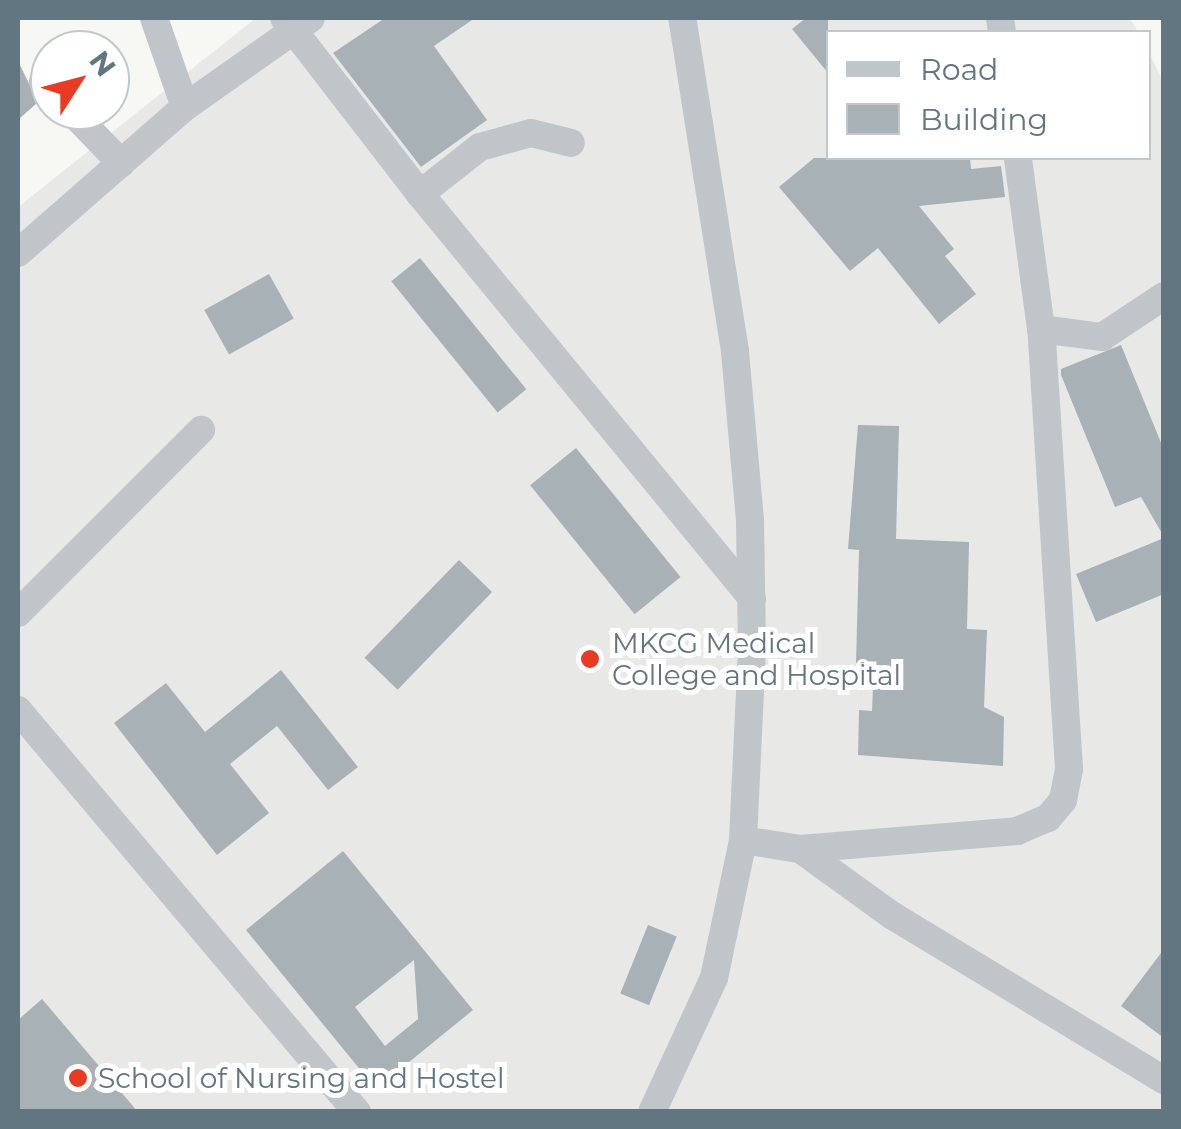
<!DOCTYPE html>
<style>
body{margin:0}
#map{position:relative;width:1181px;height:1129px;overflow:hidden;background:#f7f7f4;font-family:Montserrat,sans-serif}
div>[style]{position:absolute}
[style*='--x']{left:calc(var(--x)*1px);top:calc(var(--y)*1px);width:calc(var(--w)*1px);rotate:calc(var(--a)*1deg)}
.built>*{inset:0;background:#e8e8e7}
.building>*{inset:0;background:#a7b1b6;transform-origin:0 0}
.minor>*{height:28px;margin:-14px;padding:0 14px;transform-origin:14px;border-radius:14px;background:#bfc5c8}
.dots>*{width:28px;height:28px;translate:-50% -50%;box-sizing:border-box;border:5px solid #fff;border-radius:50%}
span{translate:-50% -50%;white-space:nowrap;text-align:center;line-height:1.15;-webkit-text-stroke:10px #fff;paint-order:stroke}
.poi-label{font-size:28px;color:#617680}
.left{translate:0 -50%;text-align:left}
.frame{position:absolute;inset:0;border:20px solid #617680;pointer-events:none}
.legend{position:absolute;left:826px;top:30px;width:325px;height:130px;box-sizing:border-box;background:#fff;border:2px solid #c0c8cc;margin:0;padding:12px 18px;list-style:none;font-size:30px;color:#617680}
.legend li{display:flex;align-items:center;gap:20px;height:50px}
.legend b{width:50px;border:2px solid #c0c8cc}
.north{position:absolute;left:30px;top:30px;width:100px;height:100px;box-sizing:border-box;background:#fff;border:2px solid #c0c8cc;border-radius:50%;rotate:54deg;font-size:28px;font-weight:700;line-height:40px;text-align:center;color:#617680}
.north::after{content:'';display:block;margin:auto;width:35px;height:45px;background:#e83b23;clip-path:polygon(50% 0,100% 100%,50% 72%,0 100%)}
</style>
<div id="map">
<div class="built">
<i style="clip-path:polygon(256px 18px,1130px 18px,1138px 32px,828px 32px,828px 158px,1148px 158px,1149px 53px,1163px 81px,1163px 1111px,18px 1111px,18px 207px)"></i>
</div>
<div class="building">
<i style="clip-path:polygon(385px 18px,475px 18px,434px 46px,487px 120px,421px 167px,333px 53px)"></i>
<i style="clip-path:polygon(806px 18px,828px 18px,828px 73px,792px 29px)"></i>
<i style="clip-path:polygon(18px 61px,38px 102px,18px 120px)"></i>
<i style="clip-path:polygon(814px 158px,970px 158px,971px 169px,1001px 166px,1005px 197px,919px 206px,954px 249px,945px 256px,976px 294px,939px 324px,878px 248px,850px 271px,779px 187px)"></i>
<i style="left:420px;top:258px;width:169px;height:37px;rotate:51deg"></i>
<i style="left:269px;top:274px;width:51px;height:74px;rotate:61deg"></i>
<i style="clip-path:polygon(1121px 345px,1164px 450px,1164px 537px,1141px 497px,1115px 507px,1061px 375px,1061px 369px)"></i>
<i style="clip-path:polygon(858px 425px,899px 426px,896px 539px,969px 542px,967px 629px,987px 630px,984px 707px,1004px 717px,1003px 766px,858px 755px,859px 710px,872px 711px,874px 663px,856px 663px,859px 550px,848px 549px)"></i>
<i style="left:576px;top:448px;width:166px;height:59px;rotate:51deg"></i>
<i style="clip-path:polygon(1164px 538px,1164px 594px,1096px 622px,1076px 574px)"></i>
<i style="left:459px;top:560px;width:46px;height:136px;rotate:44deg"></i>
<i style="clip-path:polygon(281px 670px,358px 767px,328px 790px,277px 726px,230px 764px,269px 813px,217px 855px,114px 723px,166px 683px,205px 732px)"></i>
<i style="clip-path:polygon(evenodd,343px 851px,473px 1010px,376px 1089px,246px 930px,343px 851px,414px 960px,418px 1019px,385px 1046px,355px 1007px,414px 960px)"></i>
<i style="left:648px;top:925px;width:31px;height:74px;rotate:22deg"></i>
<i style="clip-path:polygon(1164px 949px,1164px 1038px,1121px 1006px)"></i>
<i style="clip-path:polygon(42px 999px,138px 1112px,18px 1112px,18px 1020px)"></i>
</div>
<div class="minor">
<i style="--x:154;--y:18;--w:94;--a:70.8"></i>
<i style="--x:284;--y:18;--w:222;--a:52.3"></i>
<i style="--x:420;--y:194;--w:523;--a:50.59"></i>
<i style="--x:1000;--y:18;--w:14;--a:82"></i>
<i style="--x:43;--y:82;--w:10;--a:45"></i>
<i style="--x:70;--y:110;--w:74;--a:46.1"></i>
<i style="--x:420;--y:194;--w:76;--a:-38.1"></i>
<i style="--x:480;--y:147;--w:53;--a:-15.4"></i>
<i style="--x:531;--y:133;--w:41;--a:14"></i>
<i style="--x:18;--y:253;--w:222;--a:-41.2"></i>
<i style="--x:185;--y:107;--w:154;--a:-35.2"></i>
<i style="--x:1041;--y:329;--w:62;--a:7.5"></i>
<i style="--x:1102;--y:337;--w:74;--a:-33.5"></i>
<i style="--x:18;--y:613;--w:259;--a:-45"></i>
<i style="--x:18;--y:710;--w:526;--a:49.86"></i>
<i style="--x:743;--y:840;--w:58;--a:9"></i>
<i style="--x:800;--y:849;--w:115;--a:35.8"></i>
<i style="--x:893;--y:916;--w:317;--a:31.2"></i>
<i style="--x:800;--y:849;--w:218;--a:-4.7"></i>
<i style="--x:1017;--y:831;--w:34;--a:-23"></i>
<i style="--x:1048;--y:818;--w:23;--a:-50"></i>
<i style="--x:1063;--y:800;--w:32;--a:-79"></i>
<i style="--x:1069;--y:769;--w:441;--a:-93.6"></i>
<i style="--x:1041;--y:329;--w:173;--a:-97.7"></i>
<i style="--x:652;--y:1112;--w:148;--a:-65.2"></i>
<i style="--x:714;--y:978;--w:141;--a:-78.1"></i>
<i style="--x:743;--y:840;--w:192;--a:-87.3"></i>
<i style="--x:752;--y:648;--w:128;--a:-90.9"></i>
<i style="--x:750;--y:520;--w:170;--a:-95.1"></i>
<i style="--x:735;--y:351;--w:337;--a:-99"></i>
</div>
<div class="dots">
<i style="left:590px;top:659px;background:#e83b23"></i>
<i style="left:78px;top:1078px;background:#e83b23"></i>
</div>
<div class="poi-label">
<span class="left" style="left:612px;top:659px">MKCG Medical<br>College and Hospital</span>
<span class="left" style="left:98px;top:1078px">School of Nursing and Hostel</span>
</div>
<div class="frame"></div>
<ul class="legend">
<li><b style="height:12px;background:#bfc5c8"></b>Road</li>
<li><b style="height:28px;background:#a7b1b6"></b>Building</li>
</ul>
<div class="north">N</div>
</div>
